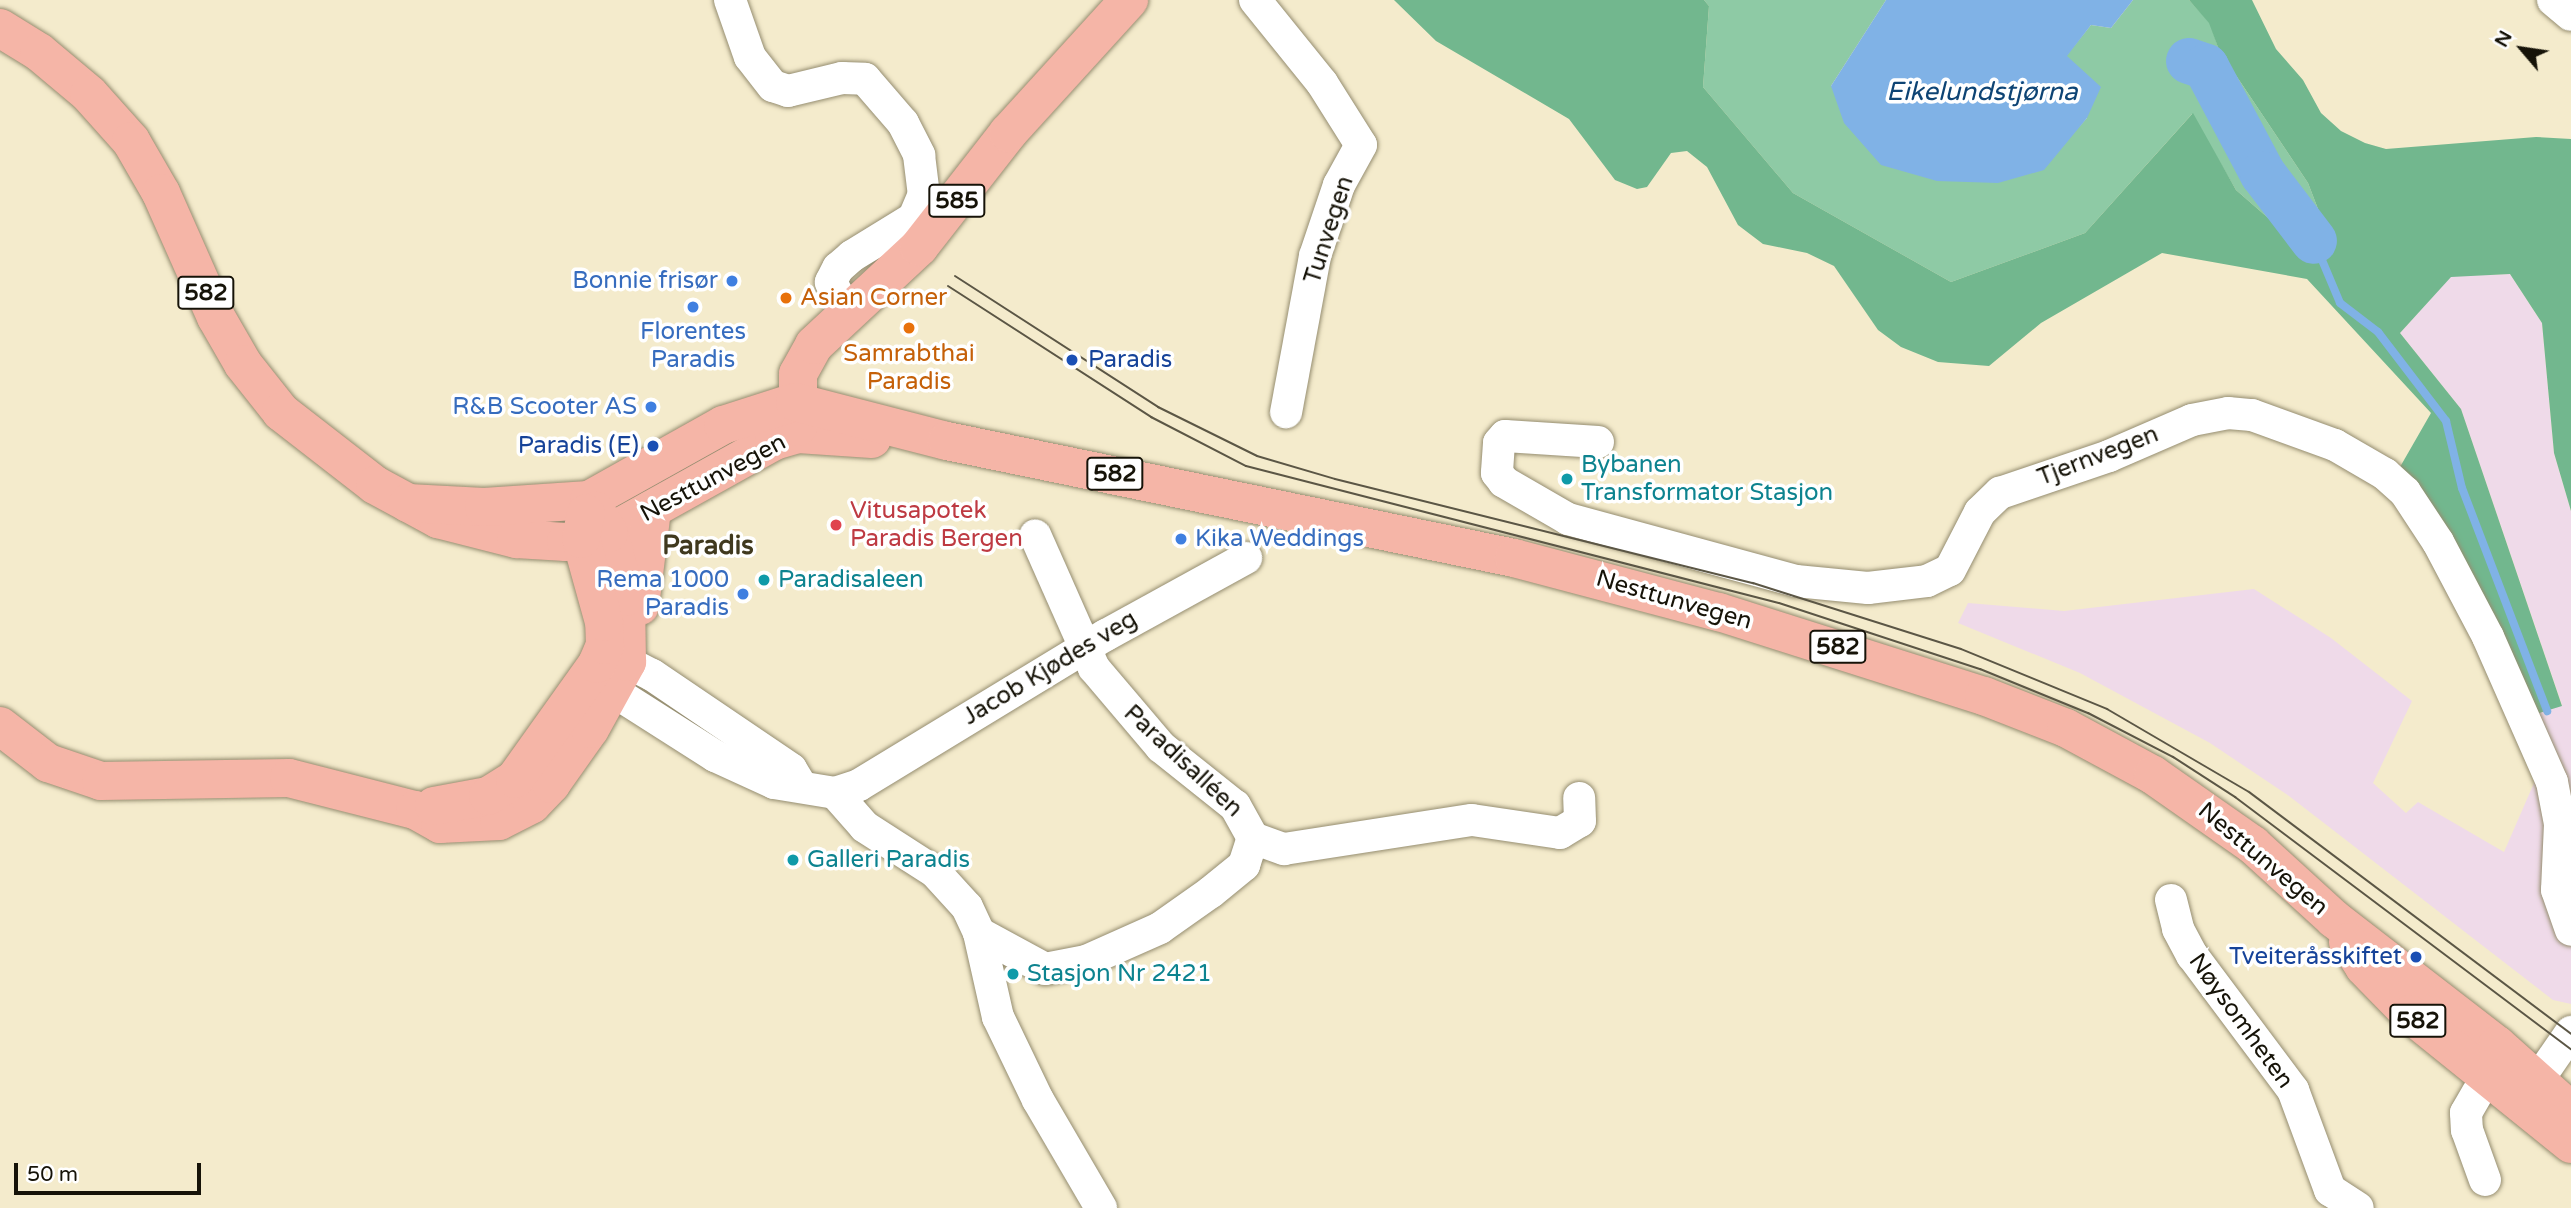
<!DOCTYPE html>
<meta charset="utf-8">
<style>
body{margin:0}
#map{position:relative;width:2571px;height:1208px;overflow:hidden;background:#f4ebcc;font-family:"Varela Round",sans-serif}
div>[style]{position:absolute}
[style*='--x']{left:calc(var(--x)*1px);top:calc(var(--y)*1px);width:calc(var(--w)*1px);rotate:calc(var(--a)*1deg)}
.commercial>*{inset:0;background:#efdae9}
.green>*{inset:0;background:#8ecaa5}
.forest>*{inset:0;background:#72b78e}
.water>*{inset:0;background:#80b2e6}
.stream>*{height:8px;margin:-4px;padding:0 4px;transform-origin:4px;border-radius:4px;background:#80b2e6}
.river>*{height:46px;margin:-23px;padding:0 23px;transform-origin:23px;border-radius:23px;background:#80b2e6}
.roads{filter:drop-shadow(0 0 2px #958d70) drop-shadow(0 0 2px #958d70)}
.minor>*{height:32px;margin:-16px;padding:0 16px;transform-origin:16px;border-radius:16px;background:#fff}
.major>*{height:38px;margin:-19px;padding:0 19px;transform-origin:19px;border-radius:19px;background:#f5b5a7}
.tram>*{height:2px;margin:-1px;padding:0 1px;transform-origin:1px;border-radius:1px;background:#5b5645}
.dots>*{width:19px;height:19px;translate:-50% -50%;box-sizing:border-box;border:4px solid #fff;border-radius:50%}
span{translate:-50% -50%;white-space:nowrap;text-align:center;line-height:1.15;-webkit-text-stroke:7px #fff;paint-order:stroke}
.shield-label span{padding:2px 5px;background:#fff;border:2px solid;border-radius:5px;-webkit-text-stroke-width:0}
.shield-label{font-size:23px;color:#161308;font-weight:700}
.street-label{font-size:24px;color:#161308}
.shop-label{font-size:24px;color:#366cbe}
.right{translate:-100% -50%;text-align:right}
.left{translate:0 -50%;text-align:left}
.food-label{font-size:24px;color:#c56008}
.transit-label{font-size:24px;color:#164399}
.culture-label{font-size:24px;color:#0d838f}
.health-label{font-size:24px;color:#be3a42}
.water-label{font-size:26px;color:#0e4474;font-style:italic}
.neighbourhood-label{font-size:26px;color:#40391e;font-weight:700}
.north{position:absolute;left:2487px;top:14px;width:70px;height:70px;-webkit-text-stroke:5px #fff;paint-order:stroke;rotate:299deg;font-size:19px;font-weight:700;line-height:28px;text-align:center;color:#161308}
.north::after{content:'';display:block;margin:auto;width:24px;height:32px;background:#161308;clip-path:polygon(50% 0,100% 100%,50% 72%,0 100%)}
.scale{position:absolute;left:14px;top:1163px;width:187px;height:32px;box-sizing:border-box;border:4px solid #161308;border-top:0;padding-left:9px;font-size:21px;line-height:24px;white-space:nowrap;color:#161308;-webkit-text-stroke:5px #fff;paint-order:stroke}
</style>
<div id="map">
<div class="commercial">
<i style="clip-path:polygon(2510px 274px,2542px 323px,2554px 453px,2571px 511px,2571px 1004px,2553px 1000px,2289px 796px,2210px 743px,2080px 673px,1958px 623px,1968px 603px,2064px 611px,2254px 589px,2331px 638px,2412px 701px,2373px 783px,2406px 813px,2418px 802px,2504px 852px,2534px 783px,2533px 715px,2562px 705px,2461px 409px,2400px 333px,2451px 276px)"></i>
</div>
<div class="green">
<i style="clip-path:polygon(1704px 0,1886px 0,1831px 86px,2068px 139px,2087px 118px,2066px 56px,2091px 25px,2111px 28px,2133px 0,2189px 0,2210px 23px,2219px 50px,2308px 183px,2330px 240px,2313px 257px,2236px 190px,2192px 114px,2085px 233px,1951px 282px,1793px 193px,1703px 87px,1709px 6px)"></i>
</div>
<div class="forest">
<i style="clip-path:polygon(1394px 0,1704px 0,1709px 6px,1703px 87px,1793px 193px,1951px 282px,2085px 233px,2193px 113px,2236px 190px,2313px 257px,2330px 240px,2308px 183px,2219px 50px,2209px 23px,2189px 0,2252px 0,2276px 49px,2303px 80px,2321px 113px,2341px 131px,2365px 143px,2386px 149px,2536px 137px,2571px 139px,2571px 511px,2554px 453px,2542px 323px,2510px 274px,2451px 277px,2400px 333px,2461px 409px,2562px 706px,2533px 715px,2400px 467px,2431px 413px,2307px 279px,2162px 253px,2041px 323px,1989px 366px,1938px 362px,1901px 347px,1878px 330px,1834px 266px,1807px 253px,1763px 244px,1738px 225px,1707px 167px,1687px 151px,1671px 153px,1647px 187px,1637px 189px,1615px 180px,1569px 119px,1436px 41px)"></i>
</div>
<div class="water">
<i style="clip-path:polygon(1886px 0,2133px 0,2111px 28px,2091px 25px,2067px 56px,2101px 87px,2087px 118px,2044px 170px,1998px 183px,1937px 181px,1881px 165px,1844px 123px,1831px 86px)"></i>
</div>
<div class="stream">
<i style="--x:2314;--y:241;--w:67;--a:67.2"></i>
<i style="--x:2340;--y:303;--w:48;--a:37.3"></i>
<i style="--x:2378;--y:332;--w:112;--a:52.6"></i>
<i style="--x:2446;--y:421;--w:69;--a:76.6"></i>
<i style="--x:2462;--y:488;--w:239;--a:69.1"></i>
</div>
<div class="river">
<i style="--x:2189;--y:61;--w:18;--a:19"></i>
<i style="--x:2206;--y:67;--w:121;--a:62"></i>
<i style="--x:2263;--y:174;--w:84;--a:52.7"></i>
</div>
<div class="roads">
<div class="minor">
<i style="--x:730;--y:0;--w:60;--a:70.7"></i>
<i style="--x:750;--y:57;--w:37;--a:52"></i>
<i style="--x:773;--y:86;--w:16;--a:18"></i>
<i style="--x:788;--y:91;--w:56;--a:-13.5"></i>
<i style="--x:842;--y:78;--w:23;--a:2"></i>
<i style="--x:865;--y:79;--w:58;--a:49.2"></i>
<i style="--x:903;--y:123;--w:36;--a:63"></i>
<i style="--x:919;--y:155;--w:39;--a:83"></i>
<i style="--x:924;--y:194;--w:26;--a:113"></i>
<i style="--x:914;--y:218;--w:73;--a:148.5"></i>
<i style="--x:852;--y:256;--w:18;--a:139"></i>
<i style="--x:838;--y:268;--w:16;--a:117"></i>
<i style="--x:831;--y:282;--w:34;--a:62"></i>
<i style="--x:1255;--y:0;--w:107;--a:51.1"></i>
<i style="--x:1322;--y:83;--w:73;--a:57.8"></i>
<i style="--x:1361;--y:145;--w:46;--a:118.8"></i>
<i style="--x:1339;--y:185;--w:75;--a:108.7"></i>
<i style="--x:1315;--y:256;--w:159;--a:100.5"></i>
<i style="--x:2553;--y:0;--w:23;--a:40"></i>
<i style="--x:1598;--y:442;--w:93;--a:-176.3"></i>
<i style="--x:1505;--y:436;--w:9;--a:131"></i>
<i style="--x:1499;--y:443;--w:30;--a:94"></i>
<i style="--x:1497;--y:473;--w:11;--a:52"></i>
<i style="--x:1504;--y:482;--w:74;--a:30"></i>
<i style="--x:1568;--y:519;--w:236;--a:15.2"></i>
<i style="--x:1796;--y:581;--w:72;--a:5.6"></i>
<i style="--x:1868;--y:588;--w:59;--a:-6.8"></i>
<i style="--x:1927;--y:581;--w:25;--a:-26"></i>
<i style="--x:1950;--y:570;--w:65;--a:-62.7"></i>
<i style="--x:1980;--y:512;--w:28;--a:-44"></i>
<i style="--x:2000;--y:493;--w:115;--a:-18.7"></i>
<i style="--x:2109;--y:456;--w:90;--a:-23.4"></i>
<i style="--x:2192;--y:420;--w:37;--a:-11"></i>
<i style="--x:2228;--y:413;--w:24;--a:5"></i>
<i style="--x:2252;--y:415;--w:88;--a:19.9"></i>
<i style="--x:2335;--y:445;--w:58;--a:30.1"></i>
<i style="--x:2385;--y:474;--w:27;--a:42"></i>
<i style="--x:2405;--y:492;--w:60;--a:56.6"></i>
<i style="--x:2438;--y:542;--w:107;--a:62.2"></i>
<i style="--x:2488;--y:637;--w:158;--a:66.2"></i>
<i style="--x:2552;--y:782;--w:43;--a:79.2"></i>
<i style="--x:2560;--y:824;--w:66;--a:92.6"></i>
<i style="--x:2557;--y:890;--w:42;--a:70.7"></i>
<i style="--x:800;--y:784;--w:17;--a:-121"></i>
<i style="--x:791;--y:769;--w:168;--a:-145.9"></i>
<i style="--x:652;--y:675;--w:28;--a:-153"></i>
<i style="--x:627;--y:662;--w:30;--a:176"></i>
<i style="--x:597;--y:664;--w:31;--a:59"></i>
<i style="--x:613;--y:691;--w:121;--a:32.5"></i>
<i style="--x:715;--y:756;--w:65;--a:24.6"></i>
<i style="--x:774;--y:783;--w:62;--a:9.3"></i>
<i style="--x:835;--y:793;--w:25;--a:-18"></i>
<i style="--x:859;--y:785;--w:289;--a:-31.3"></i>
<i style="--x:1106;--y:635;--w:160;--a:-28.8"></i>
<i style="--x:835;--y:793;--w:45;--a:48.6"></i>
<i style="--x:865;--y:827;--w:83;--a:32.7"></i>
<i style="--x:935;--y:872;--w:47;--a:47.6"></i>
<i style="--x:967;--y:907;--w:29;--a:65"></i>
<i style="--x:979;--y:933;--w:86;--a:77.3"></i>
<i style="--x:998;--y:1017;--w:92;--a:64.3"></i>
<i style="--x:1038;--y:1100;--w:125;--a:59.7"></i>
<i style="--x:1253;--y:838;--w:33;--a:20"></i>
<i style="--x:1284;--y:849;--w:190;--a:-8.8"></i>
<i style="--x:1472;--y:820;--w:89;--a:8.4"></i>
<i style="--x:1560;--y:833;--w:23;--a:-31"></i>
<i style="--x:1580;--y:821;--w:23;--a:-92"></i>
<i style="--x:2171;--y:900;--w:30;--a:76"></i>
<i style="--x:2178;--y:929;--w:30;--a:62"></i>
<i style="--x:2192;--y:955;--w:169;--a:53.2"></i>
<i style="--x:2293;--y:1090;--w:107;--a:69.7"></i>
<i style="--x:2330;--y:1190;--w:33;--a:33"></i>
<i style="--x:979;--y:933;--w:75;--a:28.6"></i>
<i style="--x:1045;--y:969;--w:42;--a:-11"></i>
<i style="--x:1086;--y:961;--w:81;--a:-24"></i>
<i style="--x:1160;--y:928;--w:62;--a:-35.2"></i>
<i style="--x:1211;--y:892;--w:43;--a:-39.3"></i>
<i style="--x:1244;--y:865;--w:28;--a:-72"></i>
<i style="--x:1253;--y:838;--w:37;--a:-119"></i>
<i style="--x:1235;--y:806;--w:95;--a:-141.4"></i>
<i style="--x:1161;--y:747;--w:104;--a:-130.3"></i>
<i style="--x:1094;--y:668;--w:145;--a:-113.9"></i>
<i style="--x:2478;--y:1092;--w:24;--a:120"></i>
<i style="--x:2466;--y:1113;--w:17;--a:87"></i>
<i style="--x:2467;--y:1130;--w:53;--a:70.2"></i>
<i style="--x:2524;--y:1100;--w:83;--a:-55.3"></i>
</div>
<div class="major">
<i style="--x:0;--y:28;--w:46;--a:31.6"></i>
<i style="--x:39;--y:52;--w:65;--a:40"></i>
<i style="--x:89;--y:94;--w:63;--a:48.2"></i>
<i style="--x:131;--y:141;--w:60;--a:60"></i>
<i style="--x:161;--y:193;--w:136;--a:66.1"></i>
<i style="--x:216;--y:317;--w:54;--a:60.1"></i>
<i style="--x:243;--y:364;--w:61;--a:51.6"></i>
<i style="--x:281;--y:412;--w:119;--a:37.8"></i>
<i style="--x:375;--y:485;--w:72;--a:28.4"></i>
<i style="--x:438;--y:519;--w:81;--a:14.4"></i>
<i style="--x:516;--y:539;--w:50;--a:3.4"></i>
<i style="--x:566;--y:542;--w:44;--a:-11.8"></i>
<i style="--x:609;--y:533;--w:189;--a:-29.1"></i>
<i style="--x:774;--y:441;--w:25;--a:-16"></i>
<i style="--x:798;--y:434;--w:74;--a:3.9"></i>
<i style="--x:798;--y:427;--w:53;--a:-90"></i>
<i style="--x:798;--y:374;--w:33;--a:-61"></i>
<i style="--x:814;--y:345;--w:144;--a:-43"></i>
<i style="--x:919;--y:247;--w:145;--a:-52"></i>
<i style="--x:1008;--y:133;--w:180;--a:-47.7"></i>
<i style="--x:408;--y:503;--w:76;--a:3"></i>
<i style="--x:484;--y:507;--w:105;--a:-3.8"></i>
<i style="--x:589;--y:500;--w:154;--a:-29.2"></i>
<i style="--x:723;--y:425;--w:76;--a:-17.7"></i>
<i style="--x:795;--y:402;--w:157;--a:14.4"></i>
<i style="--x:947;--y:441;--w:579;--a:11.66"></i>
<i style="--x:1514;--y:558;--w:212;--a:14.8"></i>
<i style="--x:1719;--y:612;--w:278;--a:17.6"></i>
<i style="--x:1984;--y:696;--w:88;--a:21.3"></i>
<i style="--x:2066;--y:728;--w:99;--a:28.4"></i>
<i style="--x:2153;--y:775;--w:122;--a:35"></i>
<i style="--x:2253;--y:845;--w:110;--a:42.4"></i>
<i style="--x:2334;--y:919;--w:206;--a:37.7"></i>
<i style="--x:2497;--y:1045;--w:99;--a:41.7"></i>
<i style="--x:640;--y:606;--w:97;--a:-82.9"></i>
<i style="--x:0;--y:726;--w:61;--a:37.6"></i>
<i style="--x:48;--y:763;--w:56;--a:18.8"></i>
<i style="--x:101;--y:781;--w:188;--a:-0.9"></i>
<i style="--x:289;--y:778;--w:130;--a:14.3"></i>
<i style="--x:415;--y:810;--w:29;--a:29"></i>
<i style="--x:440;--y:824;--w:59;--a:-2.9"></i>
<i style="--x:499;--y:821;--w:37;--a:-27"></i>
<i style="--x:532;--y:804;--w:28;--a:-46"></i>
<i style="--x:551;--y:784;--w:67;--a:-54.7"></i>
<i style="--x:590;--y:729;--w:77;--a:-61.1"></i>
<i style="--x:627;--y:662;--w:65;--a:-90.9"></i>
<i style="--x:626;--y:597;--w:66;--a:-104.9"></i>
<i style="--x:609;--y:533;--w:26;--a:-121"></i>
<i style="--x:434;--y:806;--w:55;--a:-10.5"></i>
<i style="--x:488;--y:796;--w:32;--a:-32"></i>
<i style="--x:515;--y:779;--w:141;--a:-54.5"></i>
<i style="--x:597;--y:664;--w:21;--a:-67"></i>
<i style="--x:605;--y:645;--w:23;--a:-92"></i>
<i style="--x:604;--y:622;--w:86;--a:-105.5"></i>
<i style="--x:581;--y:539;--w:26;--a:-79"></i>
<i style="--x:2348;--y:942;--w:30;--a:57"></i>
<i style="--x:2364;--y:967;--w:66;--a:45.6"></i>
<i style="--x:2410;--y:1014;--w:207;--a:38.9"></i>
</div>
</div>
<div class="tram">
<i style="--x:955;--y:276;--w:242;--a:32.8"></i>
<i style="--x:1158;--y:407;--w:110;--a:26.3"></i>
<i style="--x:1257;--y:456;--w:81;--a:16.4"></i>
<i style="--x:1335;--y:479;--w:431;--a:14"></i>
<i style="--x:1753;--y:583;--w:218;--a:17.6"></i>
<i style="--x:1961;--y:649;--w:158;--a:22.3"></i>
<i style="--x:2107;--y:709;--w:164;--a:30.3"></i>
<i style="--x:2249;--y:792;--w:403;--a:36.9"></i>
<i style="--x:948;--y:286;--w:242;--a:32.8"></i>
<i style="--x:1151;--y:417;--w:107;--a:27.3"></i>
<i style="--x:1246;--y:466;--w:550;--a:14.42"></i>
<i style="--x:1779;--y:603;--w:212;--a:18.2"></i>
<i style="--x:1980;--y:669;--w:117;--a:22.2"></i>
<i style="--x:2088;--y:713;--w:96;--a:27.4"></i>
<i style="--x:2173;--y:757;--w:74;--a:32.8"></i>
<i style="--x:2235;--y:797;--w:420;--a:36.9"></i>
</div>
<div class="dots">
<i style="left:732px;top:281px;background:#3f7fe0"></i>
<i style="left:786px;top:298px;background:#e8710a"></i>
<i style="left:693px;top:307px;background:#3f7fe0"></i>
<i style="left:909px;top:328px;background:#e8710a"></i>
<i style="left:1072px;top:360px;background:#1a4fb4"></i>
<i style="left:651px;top:407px;background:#3f7fe0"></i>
<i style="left:653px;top:446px;background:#1a4fb4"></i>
<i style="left:1567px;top:479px;background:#0f9aa8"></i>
<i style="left:836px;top:525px;background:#e0444e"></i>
<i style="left:1181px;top:539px;background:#3f7fe0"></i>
<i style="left:764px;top:580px;background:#0f9aa8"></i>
<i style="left:743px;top:594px;background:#3f7fe0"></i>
<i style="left:793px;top:860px;background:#0f9aa8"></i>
<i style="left:2416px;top:957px;background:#1a4fb4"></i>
<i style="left:1013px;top:974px;background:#0f9aa8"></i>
</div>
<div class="shield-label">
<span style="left:957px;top:201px">585</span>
<span style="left:206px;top:293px">582</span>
<span style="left:1115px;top:474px">582</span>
<span style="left:1838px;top:647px">582</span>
<span style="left:2418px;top:1021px">582</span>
</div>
<div class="street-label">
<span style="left:1329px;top:230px;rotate:-72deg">Tunvegen</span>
<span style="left:2098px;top:456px;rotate:-21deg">Tjernvegen</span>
<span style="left:713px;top:478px;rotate:-28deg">Nesttunvegen</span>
<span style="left:1674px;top:600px;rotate:16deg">Nesttunvegen</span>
<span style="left:1050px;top:668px;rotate:-31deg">Jacob Kjødes veg</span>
<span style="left:1183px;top:761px;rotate:43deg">Paradisalléen</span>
<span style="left:2263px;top:859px;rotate:40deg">Nesttunvegen</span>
<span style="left:2241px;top:1021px;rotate:54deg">Nøysomheten</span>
</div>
<div class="shop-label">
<span class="right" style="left:718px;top:281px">Bonnie frisør</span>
<span style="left:693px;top:346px">Florentes<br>Paradis</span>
<span class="right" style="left:637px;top:407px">R&amp;B Scooter AS</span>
<span class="left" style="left:1195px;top:539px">Kika Weddings</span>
<span class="right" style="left:729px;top:594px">Rema 1000<br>Paradis</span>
</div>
<div class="food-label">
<span class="left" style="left:800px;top:298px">Asian Corner</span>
<span style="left:909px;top:368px">Samrabthai<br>Paradis</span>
</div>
<div class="transit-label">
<span class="left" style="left:1088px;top:360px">Paradis</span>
<span class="right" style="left:639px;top:446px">Paradis (E)</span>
<span class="right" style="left:2402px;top:957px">Tveiteråsskiftet</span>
</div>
<div class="culture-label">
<span class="left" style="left:1581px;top:479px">Bybanen<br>Transformator Stasjon</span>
<span class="left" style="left:778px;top:580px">Paradisaleen</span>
<span class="left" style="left:807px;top:860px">Galleri Paradis</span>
<span class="left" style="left:1027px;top:974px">Stasjon Nr 2421</span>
</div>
<div class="health-label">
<span class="left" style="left:850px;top:525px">Vitusapotek<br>Paradis Bergen</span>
</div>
<div class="water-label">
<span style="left:1982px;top:92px">Eikelundstjørna</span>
</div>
<div class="neighbourhood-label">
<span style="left:708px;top:546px">Paradis</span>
</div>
<div class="north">N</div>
<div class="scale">50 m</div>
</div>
